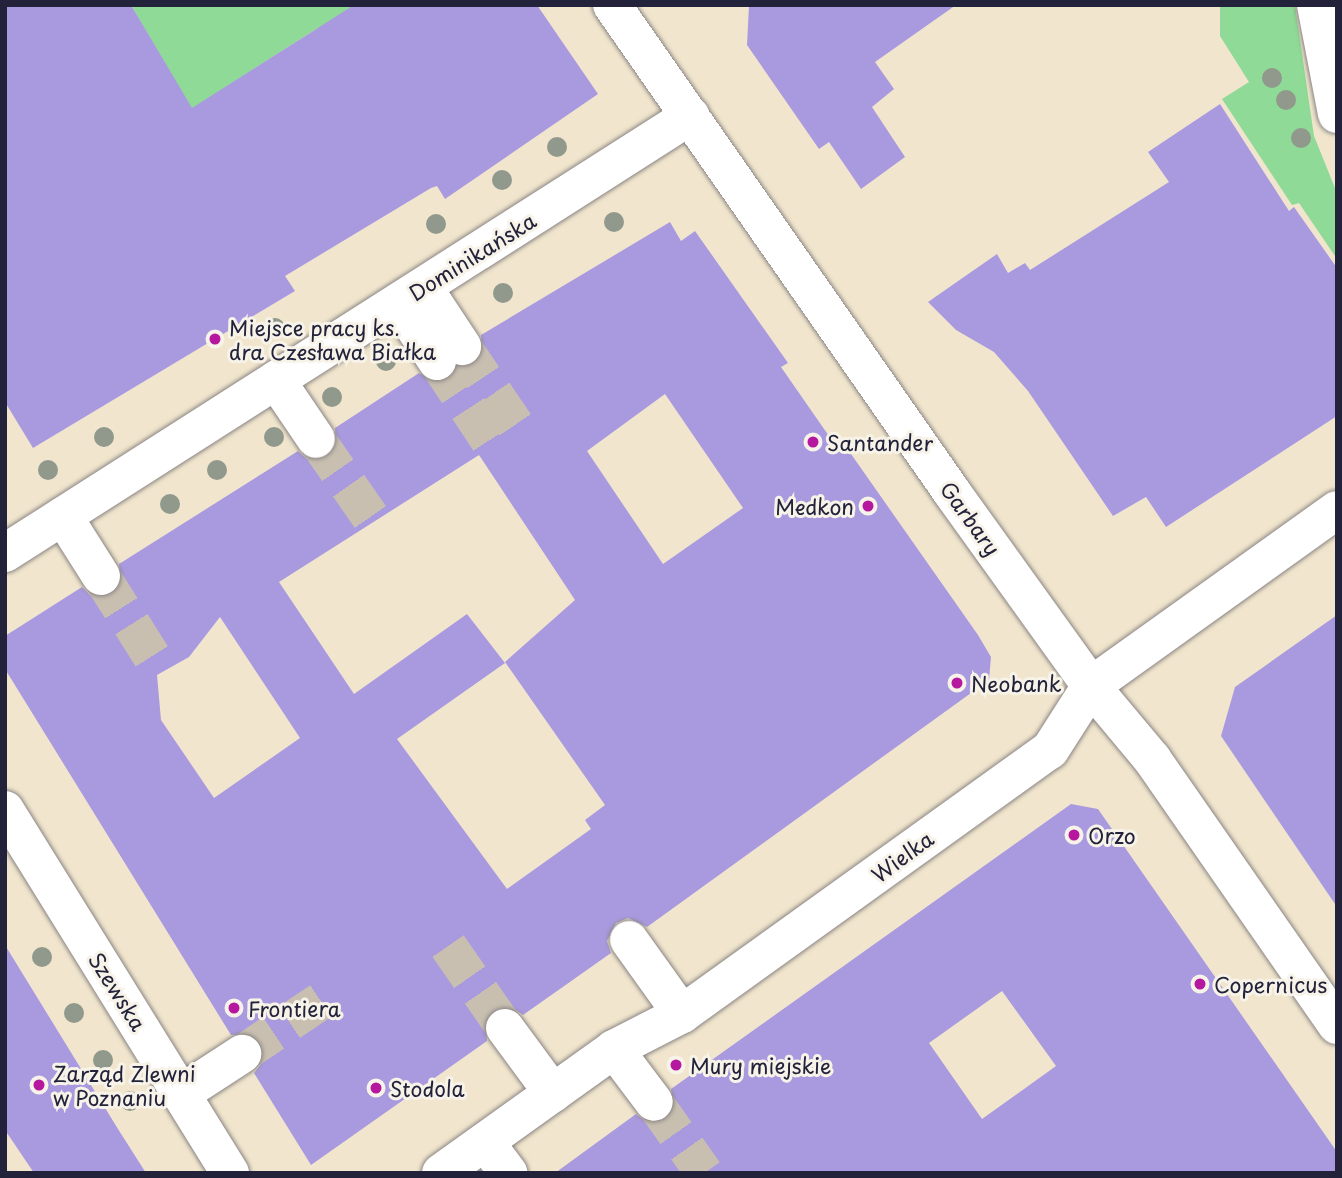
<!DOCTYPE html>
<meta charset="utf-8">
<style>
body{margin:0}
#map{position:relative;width:1342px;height:1178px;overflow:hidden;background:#f1e6cd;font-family:"Playpen Sans",sans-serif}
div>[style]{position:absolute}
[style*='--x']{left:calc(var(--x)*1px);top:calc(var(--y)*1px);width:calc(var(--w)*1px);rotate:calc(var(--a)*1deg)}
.green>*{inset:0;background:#8eda96}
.building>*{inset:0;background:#a99ae0}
.minor-tunnel>*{height:38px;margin-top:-19px;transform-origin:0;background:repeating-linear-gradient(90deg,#c8bfb0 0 38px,transparent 0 57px)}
.roads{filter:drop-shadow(0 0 2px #8a8484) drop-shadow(0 0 2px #8a8484)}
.minor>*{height:38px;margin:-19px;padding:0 19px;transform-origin:19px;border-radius:19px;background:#fff}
.trees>*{width:20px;height:20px;margin:-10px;border-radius:50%;background:#91988c}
.dots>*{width:19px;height:19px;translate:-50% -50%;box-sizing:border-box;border:4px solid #f7f3e8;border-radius:50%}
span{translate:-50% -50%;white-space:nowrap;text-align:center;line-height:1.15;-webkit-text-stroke:6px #f7f3e8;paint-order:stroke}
.street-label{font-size:21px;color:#22223b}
.poi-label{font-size:21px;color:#22223b}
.left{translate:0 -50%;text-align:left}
.right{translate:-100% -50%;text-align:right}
.frame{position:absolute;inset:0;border:7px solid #22223b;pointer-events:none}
</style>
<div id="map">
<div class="green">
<i style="clip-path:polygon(131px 5px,381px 5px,316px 29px,207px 99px,196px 117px)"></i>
<i style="clip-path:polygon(1220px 5px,1295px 5px,1314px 136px,1337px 193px,1337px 259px,1299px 203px,1292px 205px,1222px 99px,1249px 82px,1220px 36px)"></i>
</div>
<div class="building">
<i style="clip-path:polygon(5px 5px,131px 5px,192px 108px,354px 5px,537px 5px,598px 94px,445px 199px,437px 186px,431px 188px,285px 276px,295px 291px,33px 448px,5px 402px)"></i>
<i style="clip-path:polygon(749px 5px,956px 5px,875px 62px,894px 89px,872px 107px,905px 157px,861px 189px,829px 142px,819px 149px,747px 45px)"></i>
<i style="clip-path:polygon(1220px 104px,1289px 211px,1294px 207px,1337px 268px,1337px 416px,1166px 527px,1146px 497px,1113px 516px,1028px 391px,994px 352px,956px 330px,928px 302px,997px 254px,1008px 273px,1025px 263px,1030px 270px,1169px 182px,1148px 152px)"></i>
<i style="clip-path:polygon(evenodd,670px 222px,681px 241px,695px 231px,788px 363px,781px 367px,831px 439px,837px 434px,978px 635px,991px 657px,989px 680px,647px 927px,628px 918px,616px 923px,607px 941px,611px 953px,523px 1015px,513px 1008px,493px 1010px,485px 1020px,487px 1041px,311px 1165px,254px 1073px,262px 1063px,261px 1043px,251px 1034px,231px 1035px,5px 669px,5px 636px,82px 587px,91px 596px,112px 595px,121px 586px,119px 564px,298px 451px,307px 459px,328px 457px,336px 448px,335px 428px,419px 373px,439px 383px,458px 367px,473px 365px,482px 355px,481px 335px,670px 222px,665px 394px,743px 508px,663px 564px,587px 451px,665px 394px,670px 222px,479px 455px,575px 600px,505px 662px,605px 805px,585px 820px,591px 829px,507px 889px,397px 739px,505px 663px,467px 614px,354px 694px,279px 582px,479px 455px,670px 222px,220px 617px,300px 738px,214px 798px,161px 720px,157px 675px,189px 657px,220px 617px)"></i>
<i style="clip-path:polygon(1337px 615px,1337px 907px,1221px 736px,1235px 687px)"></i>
<i style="clip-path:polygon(evenodd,1071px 804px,1098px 809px,1337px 1152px,1337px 1173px,555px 1173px,636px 1114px,646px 1122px,667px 1120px,674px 1110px,671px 1089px,1071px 804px,1002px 991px,1056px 1066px,982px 1119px,929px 1043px,1002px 991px)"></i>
<i style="clip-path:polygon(5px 945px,118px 1129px,146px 1173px,34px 1173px,5px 1130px)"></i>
</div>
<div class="minor-tunnel">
<i style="--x:462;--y:346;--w:99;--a:56.1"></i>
<i style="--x:437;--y:361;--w:102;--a:56.6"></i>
<i style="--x:316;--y:439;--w:101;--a:55.1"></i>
<i style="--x:101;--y:576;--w:103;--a:57.7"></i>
<i style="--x:448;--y:946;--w:100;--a:55.2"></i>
<i style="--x:242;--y:1054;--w:99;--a:-33.9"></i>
<i style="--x:654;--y:1102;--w:87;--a:54.8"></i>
</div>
<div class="roads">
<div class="minor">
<i style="--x:612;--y:5;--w:593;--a:55.1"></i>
<i style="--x:951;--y:491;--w:240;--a:54.3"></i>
<i style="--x:1091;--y:686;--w:95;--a:50.1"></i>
<i style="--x:1152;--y:759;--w:324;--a:55.2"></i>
<i style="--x:1316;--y:5;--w:111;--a:79.1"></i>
<i style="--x:423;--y:287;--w:71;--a:56.5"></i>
<i style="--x:398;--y:303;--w:70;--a:56.1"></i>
<i style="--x:276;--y:380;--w:71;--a:55.9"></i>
<i style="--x:63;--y:516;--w:71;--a:57.7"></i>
<i style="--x:5;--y:553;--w:813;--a:-32.54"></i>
<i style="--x:5;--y:810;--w:427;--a:58.2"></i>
<i style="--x:629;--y:940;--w:91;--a:54.4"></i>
<i style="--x:505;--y:1028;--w:81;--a:53.6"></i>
<i style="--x:614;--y:1049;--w:66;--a:53"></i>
<i style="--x:182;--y:1093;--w:72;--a:-33"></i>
<i style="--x:485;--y:1142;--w:39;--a:53"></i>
<i style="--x:441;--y:1173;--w:213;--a:-35.6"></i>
<i style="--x:614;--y:1049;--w:76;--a:-27.2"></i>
<i style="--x:682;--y:1014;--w:453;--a:-35.7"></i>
<i style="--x:1050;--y:750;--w:76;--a:-57.4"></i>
<i style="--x:1091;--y:686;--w:302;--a:-35.6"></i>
</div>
</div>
<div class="trees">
<i style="left:1272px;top:78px"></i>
<i style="left:1286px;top:100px"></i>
<i style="left:1301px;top:138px"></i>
<i style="left:557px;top:147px"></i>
<i style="left:502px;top:180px"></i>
<i style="left:614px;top:222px"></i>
<i style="left:436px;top:224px"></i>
<i style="left:503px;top:293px"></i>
<i style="left:275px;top:328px"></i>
<i style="left:386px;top:361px"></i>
<i style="left:332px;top:397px"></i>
<i style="left:104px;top:437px"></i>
<i style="left:274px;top:437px"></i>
<i style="left:48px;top:470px"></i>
<i style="left:217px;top:470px"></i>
<i style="left:170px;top:504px"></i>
<i style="left:42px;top:957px"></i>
<i style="left:74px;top:1013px"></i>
<i style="left:103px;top:1060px"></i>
<i style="left:130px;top:1101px"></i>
</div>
<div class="dots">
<i style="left:215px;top:339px;background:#b5179e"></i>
<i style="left:813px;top:442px;background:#b5179e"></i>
<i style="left:868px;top:506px;background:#b5179e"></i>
<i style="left:957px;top:683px;background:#b5179e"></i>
<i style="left:1074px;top:835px;background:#b5179e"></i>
<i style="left:1200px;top:984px;background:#b5179e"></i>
<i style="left:234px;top:1008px;background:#b5179e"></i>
<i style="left:676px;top:1065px;background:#b5179e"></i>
<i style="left:39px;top:1085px;background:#b5179e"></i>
<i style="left:376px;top:1088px;background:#b5179e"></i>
</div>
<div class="street-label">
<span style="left:472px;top:256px;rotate:-32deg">Dominikańska</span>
<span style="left:971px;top:518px;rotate:54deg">Garbary</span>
<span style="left:902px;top:856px;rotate:-36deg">Wielka</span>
<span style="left:118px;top:991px;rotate:58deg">Szewska</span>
</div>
<div class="poi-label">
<span class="left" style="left:229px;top:339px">Miejsce pracy ks.<br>dra Czesława Białka</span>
<span class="left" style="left:827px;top:442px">Santander</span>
<span class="right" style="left:854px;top:506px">Medkon</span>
<span class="left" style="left:971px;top:683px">Neobank</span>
<span class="left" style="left:1088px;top:835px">Orzo</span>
<span class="left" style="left:1214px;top:984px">Copernicus</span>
<span class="left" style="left:248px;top:1008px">Frontiera</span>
<span class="left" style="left:690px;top:1065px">Mury miejskie</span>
<span class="left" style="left:53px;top:1085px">Zarząd Zlewni<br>w Poznaniu</span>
<span class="left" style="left:390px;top:1088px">Stodola</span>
</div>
<div class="frame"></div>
</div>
